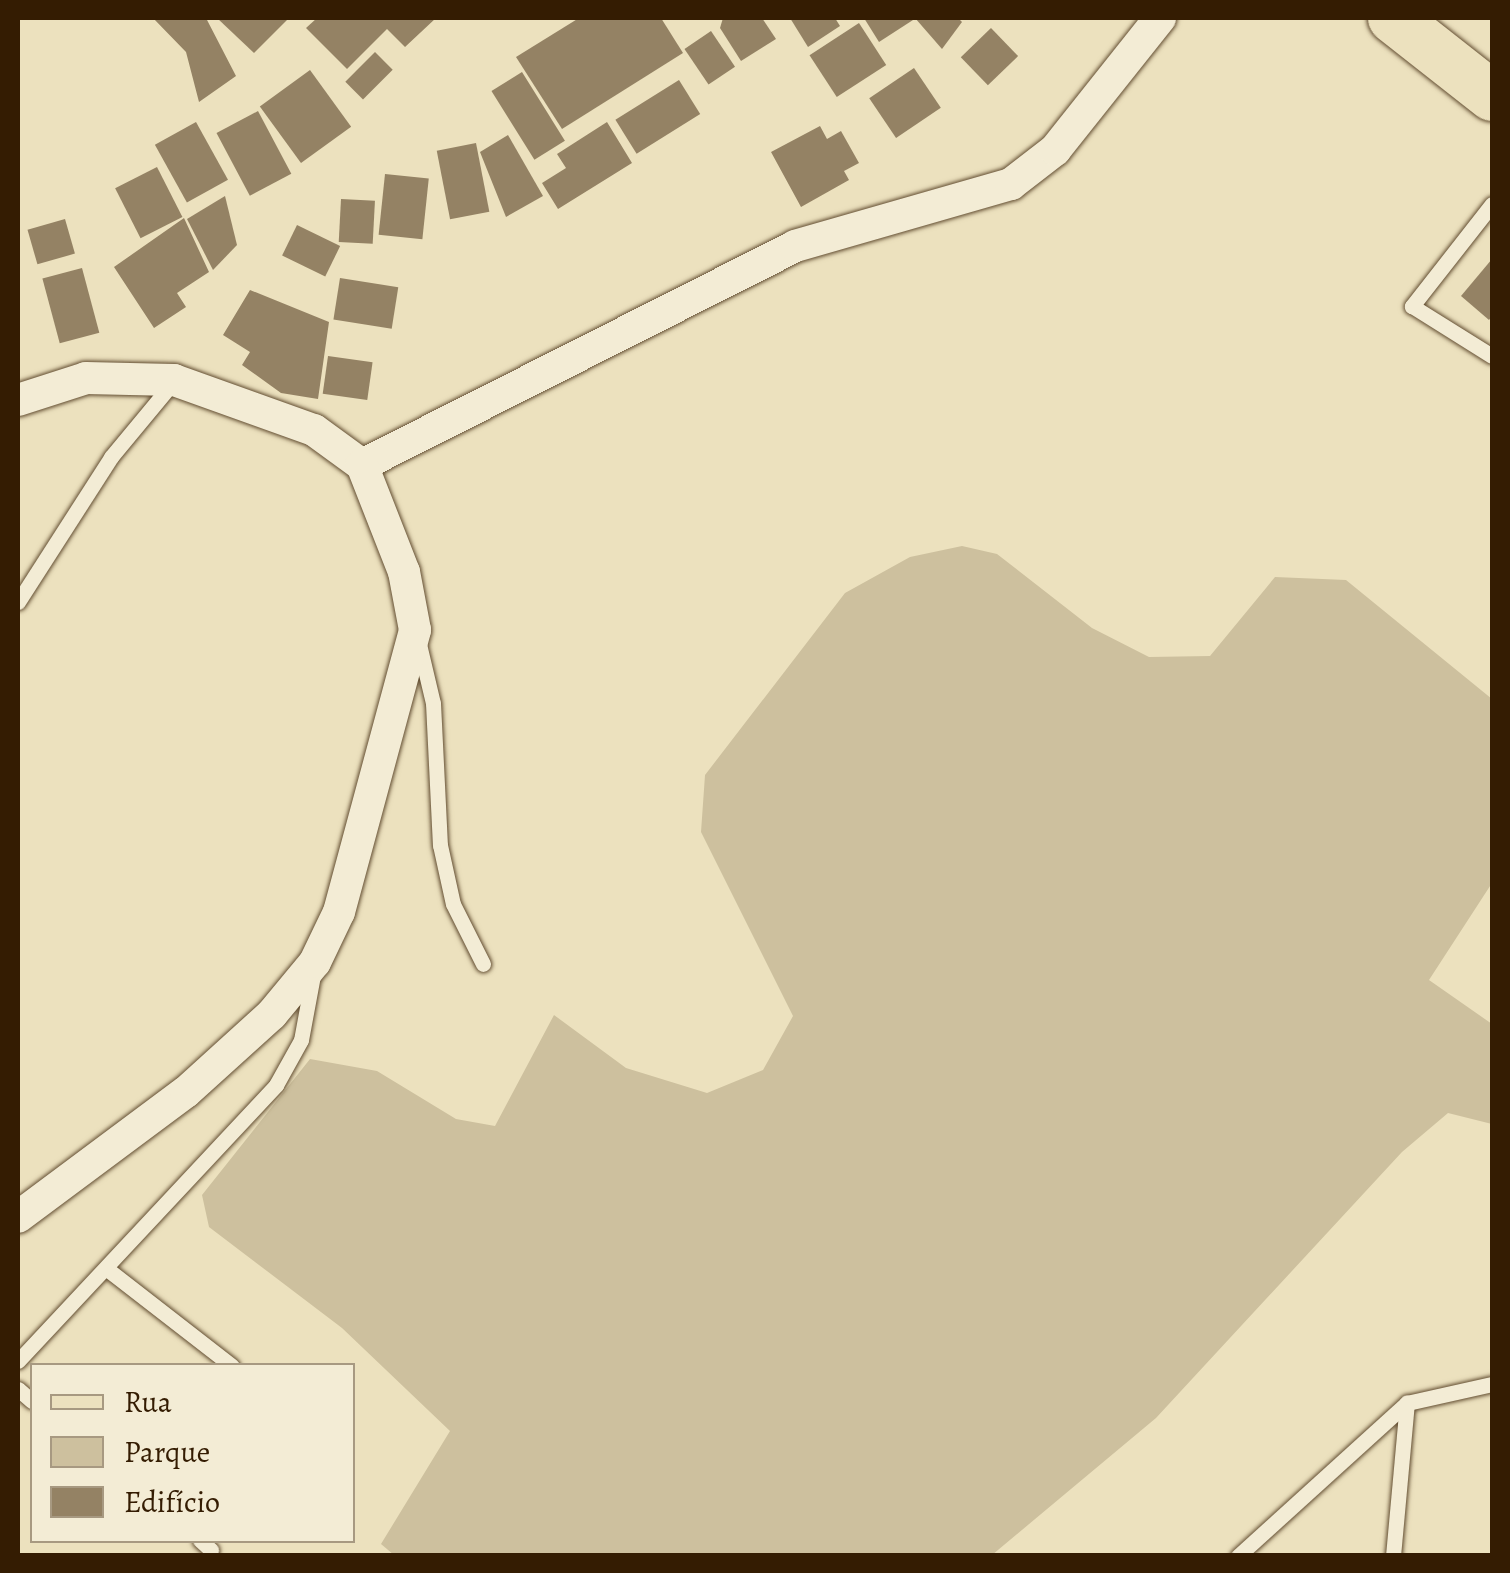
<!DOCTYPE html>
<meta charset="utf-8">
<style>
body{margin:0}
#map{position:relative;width:1510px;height:1573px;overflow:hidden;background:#ece1be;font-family:Alegreya,serif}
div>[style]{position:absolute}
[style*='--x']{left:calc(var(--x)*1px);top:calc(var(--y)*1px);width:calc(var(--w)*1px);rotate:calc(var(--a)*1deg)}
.green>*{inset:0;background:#cdc09e}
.building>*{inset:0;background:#948264;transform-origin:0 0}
.roads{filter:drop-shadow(0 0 2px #624d31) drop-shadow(0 0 2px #624d31)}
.service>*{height:15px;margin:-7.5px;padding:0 7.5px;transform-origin:7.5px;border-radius:7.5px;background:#f3ecd5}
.minor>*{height:32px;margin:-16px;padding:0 16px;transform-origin:16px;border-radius:16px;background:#f3ecd5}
.primary>*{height:50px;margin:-25px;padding:0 25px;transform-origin:25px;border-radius:25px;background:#ece1be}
span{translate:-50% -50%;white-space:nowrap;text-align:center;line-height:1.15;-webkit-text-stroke:8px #f3ecd5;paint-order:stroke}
.frame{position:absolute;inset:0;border:20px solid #341c02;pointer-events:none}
.legend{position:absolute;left:30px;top:1363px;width:325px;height:180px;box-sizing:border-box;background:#f3ecd5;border:2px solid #a79981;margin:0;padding:12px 18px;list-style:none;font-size:30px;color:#341c02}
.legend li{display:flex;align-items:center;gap:20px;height:50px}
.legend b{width:50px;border:2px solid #a79981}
</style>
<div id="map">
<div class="green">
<i style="clip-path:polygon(962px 546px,997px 554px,1092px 628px,1149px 657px,1210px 656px,1275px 577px,1346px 580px,1492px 699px,1492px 883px,1429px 980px,1492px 1024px,1492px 1124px,1448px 1113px,1402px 1152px,1156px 1418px,992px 1555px,394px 1555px,381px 1544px,450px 1431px,342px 1328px,209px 1227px,202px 1195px,310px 1059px,377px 1071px,456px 1119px,495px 1126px,554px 1015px,626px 1068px,707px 1093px,763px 1070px,793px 1016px,701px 832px,705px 775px,845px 593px,910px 557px)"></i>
</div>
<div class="building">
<i style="clip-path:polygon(153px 18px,206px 18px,236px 76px,199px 102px,186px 52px)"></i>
<i style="clip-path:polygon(217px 18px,289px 18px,254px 53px)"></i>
<i style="clip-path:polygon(317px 18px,436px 18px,405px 47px,387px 29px,347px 69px,306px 28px)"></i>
<i style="clip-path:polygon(579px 18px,661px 18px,683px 53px,562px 129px,516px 57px)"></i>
<i style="clip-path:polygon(723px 18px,762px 18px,776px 39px,741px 61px,720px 28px)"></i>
<i style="clip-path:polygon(790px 18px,835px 18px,840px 26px,808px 47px)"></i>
<i style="clip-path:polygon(864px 18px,911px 18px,913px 20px,879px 42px)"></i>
<i style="clip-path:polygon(915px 18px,958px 18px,962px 22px,942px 49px)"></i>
<i style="left:859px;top:23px;width:50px;height:59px;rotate:57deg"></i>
<i style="left:991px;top:28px;width:39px;height:42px;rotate:46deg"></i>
<i style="left:711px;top:31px;width:43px;height:32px;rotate:56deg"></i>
<i style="left:375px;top:52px;width:25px;height:42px;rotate:45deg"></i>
<i style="left:914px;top:68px;width:48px;height:54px;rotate:56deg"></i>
<i style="left:310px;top:70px;width:70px;height:62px;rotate:54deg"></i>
<i style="left:522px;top:72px;width:81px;height:36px;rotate:58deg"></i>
<i style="left:679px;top:80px;width:40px;height:75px;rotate:58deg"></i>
<i style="left:258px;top:111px;width:71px;height:47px;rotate:62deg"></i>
<i style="left:196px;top:122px;width:66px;height:47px;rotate:61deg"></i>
<i style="clip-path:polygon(607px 122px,632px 163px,558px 209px,542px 183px,566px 168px,557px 154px)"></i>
<i style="clip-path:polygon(820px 126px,827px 139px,841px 131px,859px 163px,844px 171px,849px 180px,801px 207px,771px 152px)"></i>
<i style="clip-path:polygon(508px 135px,543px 196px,506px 217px,480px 152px)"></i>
<i style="left:476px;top:143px;width:70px;height:40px;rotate:79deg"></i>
<i style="left:157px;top:167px;width:56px;height:47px;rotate:63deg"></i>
<i style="left:385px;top:174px;width:44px;height:61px;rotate:6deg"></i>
<i style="clip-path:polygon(225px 196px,237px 245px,213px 270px,187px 219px)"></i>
<i style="left:341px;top:199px;width:34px;height:43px;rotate:3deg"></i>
<i style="clip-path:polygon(184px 218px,209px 272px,177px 293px,186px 307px,154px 328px,114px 267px)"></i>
<i style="left:65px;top:219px;width:36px;height:39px;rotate:74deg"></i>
<i style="left:297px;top:225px;width:48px;height:34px;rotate:26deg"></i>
<i style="clip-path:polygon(1492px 259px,1492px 316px,1489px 320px,1461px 296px)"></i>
<i style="left:82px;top:268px;width:67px;height:41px;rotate:75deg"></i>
<i style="left:340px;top:278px;width:59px;height:42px;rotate:9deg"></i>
<i style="clip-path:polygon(250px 290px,329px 322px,318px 399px,281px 393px,242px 365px,250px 352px,223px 335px)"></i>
<i style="left:328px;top:356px;width:45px;height:38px;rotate:8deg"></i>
</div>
<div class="roads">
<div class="service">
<i style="--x:1492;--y:204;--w:130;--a:128.1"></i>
<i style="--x:1412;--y:306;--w:94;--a:32"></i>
<i style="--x:18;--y:602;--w:172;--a:-57.3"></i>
<i style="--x:111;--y:457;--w:99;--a:-50.3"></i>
<i style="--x:419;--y:644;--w:61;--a:76.7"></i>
<i style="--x:433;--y:703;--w:142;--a:87.2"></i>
<i style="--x:440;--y:845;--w:60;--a:77.6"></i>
<i style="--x:453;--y:904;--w:67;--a:63.4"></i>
<i style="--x:107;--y:1269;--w:158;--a:37.8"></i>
<i style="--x:18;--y:1361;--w:378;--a:-46.9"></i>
<i style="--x:276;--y:1085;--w:51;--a:-60.9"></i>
<i style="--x:301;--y:1040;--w:66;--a:-79.5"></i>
<i style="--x:18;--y:1389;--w:18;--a:41"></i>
<i style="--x:200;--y:1540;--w:15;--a:42"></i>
<i style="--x:1238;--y:1556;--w:228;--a:-42.2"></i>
<i style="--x:1407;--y:1403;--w:87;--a:-12.6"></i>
<i style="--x:1393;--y:1556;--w:154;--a:-84.8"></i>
</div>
<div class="minor">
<i style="--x:18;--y:400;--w:71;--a:-17.9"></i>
<i style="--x:86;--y:378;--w:88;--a:1.3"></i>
<i style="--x:174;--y:380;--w:149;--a:19.7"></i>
<i style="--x:314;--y:430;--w:59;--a:36.1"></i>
<i style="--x:362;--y:465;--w:485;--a:-26.8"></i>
<i style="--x:795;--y:246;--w:225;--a:-16"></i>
<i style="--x:1011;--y:184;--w:56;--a:-37.7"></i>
<i style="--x:1055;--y:150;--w:169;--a:-51.5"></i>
<i style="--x:18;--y:1217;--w:209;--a:-36.7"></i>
<i style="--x:186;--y:1092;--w:116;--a:-42.2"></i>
<i style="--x:272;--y:1014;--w:67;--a:-50.4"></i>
<i style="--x:315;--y:962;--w:55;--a:-64.4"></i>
<i style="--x:339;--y:912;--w:292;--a:-74.9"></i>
<i style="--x:415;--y:630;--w:59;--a:-100.7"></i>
<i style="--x:404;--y:572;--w:115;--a:-111.4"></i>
</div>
<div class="primary">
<i style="--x:1393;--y:18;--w:126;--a:38.2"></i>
</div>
</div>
<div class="frame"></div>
<ul class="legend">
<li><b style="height:12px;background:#ece1be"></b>Rua</li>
<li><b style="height:28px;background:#cdc09e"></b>Parque</li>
<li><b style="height:28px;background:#948264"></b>Edifício</li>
</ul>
</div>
